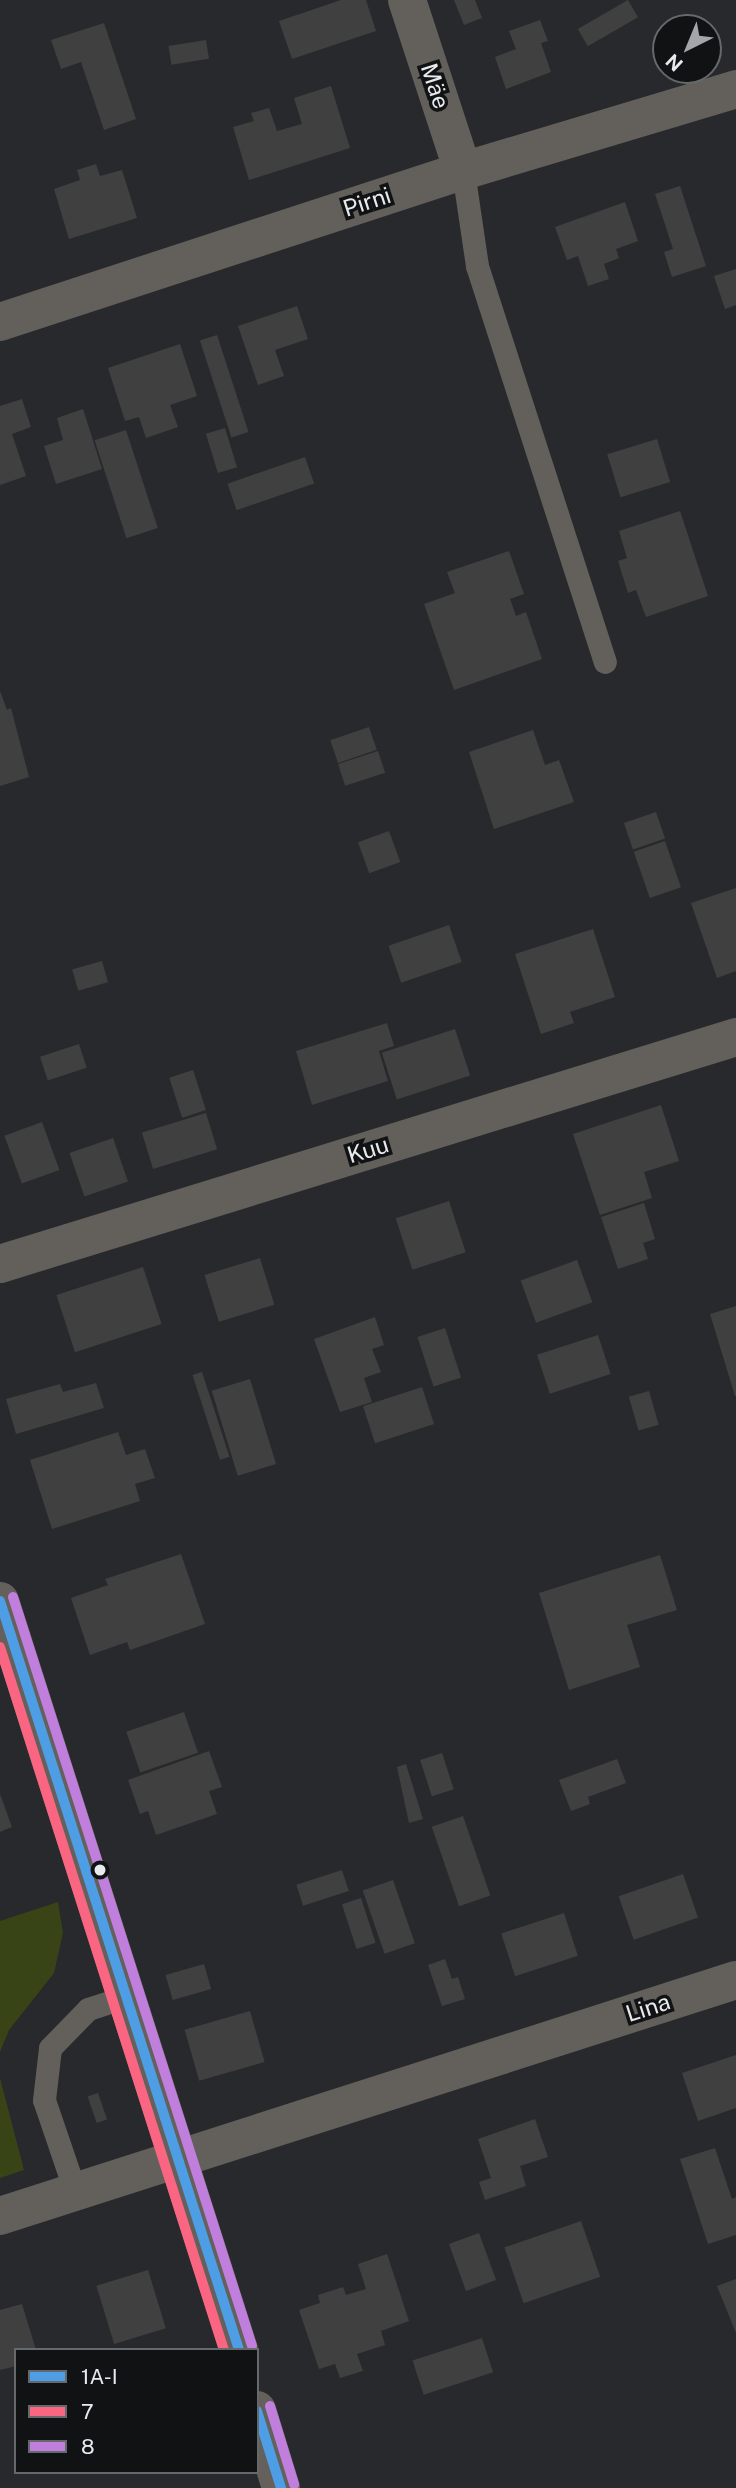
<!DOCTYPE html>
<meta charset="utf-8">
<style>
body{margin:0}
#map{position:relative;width:736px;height:2488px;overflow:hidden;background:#27292c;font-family:"Public Sans",sans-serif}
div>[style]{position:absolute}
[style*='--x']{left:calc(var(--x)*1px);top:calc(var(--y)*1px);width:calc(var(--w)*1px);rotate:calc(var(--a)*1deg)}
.green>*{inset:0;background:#384416}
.building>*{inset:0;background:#404040;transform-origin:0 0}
.lane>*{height:23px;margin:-11.5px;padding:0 11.5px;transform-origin:11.5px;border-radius:11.5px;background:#635f5a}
.street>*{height:38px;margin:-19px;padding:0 19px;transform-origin:19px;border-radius:19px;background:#635f5a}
.secondary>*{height:38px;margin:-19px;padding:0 19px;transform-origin:19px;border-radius:19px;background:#65605c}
.bus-1>*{height:10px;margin:-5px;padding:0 5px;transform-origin:5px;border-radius:5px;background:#4d9ee5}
.bus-2>*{height:10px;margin:-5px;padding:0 5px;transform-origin:5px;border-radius:5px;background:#fa6682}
.bus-3>*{height:10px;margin:-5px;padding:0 5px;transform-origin:5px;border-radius:5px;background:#c07fdc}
.dots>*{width:19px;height:19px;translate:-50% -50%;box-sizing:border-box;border:4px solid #101214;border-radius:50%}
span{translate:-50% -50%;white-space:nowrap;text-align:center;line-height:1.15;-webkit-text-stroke:7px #101214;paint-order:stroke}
.street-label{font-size:23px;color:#e8ebee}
.legend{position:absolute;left:14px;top:2348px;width:245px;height:126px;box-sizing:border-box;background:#101214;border:2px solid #66696b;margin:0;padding:9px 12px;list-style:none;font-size:21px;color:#e8ebee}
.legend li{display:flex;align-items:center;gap:14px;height:35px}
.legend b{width:35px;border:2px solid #66696b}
.north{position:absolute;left:652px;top:14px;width:70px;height:70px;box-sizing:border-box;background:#101214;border:2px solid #66696b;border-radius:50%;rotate:223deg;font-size:19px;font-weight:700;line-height:28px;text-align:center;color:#e8ebee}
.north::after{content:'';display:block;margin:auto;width:24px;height:32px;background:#a4a7aa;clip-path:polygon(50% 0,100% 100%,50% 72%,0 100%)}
</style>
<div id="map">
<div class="green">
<i style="clip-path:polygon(58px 1902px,63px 1933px,54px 1973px,9px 2030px,0 2052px,0 1921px)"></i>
<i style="clip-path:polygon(0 2078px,24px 2170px,0 2178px)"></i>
</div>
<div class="building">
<i style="clip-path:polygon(341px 0,366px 0,376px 31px,292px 59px,279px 21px)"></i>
<i style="clip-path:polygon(454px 0,475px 0,482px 18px,464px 25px)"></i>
<i style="left:628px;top:0;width:20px;height:58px;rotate:60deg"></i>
<i style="clip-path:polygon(540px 20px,548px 41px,541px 43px,551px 72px,506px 89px,495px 57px,516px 49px,509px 31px)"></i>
<i style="clip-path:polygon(104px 23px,136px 119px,104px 130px,81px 62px,61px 69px,51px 40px)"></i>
<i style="left:206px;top:40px;width:19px;height:38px;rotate:81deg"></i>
<i style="clip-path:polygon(331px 86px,350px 148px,249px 180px,233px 127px,254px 121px,251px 113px,269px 108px,277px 131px,302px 124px,294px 98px)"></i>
<i style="clip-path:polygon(96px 164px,100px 176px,122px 170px,137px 218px,69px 239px,54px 189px,80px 180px,77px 170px)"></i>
<i style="clip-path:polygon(680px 186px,706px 266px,672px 277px,664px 252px,673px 249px,655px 194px)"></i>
<i style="clip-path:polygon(625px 202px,638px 241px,616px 249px,619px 258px,604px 264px,609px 279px,588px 286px,578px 256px,567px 260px,555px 227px)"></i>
<i style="clip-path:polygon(736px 269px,736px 305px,725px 309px,714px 276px)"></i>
<i style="clip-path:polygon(297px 306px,308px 339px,275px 350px,284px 376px,258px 385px,238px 326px)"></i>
<i style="left:217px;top:335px;width:102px;height:18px;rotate:72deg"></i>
<i style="clip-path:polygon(180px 344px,197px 396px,170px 405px,178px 427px,146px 438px,139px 417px,125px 421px,108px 368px)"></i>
<i style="clip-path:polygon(22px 399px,31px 427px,12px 434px,26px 476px,0 485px,0 406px)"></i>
<i style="clip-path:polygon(83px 409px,102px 469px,56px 484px,44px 446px,63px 440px,57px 418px)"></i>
<i style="left:225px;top:428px;width:41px;height:20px;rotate:73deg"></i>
<i style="left:126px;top:430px;width:103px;height:33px;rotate:72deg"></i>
<i style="left:657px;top:439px;width:45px;height:52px;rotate:73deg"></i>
<i style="left:305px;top:457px;width:28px;height:82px;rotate:71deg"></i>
<i style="clip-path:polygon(680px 511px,708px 596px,646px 617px,636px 590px,628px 593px,618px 561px,627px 558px,619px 531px)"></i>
<i style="clip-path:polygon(509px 551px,524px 594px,510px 599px,516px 616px,526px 612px,542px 659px,454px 690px,424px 604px,455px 593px,447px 572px)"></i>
<i style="clip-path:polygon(0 691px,7px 710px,11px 708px,29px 777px,0 786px)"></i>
<i style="left:369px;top:727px;width:24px;height:41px;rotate:71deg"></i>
<i style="clip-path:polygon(533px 730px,545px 765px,559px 760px,574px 802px,494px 829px,469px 752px)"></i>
<i style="left:378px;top:751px;width:23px;height:42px;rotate:72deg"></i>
<i style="left:656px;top:812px;width:28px;height:34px;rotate:71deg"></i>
<i style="left:389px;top:831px;width:33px;height:33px;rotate:70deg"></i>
<i style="left:665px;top:841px;width:49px;height:33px;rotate:71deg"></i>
<i style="clip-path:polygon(736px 888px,736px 971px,717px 978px,691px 903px)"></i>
<i style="left:449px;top:925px;width:39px;height:64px;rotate:71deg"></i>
<i style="clip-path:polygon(593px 929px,615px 997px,570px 1012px,574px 1023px,541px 1034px,515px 954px)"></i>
<i style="left:102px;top:961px;width:22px;height:31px;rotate:74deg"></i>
<i style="clip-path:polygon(387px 1023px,394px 1046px,379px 1051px,388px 1081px,312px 1105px,296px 1051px)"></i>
<i style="left:455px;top:1029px;width:49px;height:77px;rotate:72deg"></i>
<i style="left:79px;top:1044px;width:25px;height:41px;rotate:72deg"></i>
<i style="left:193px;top:1070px;width:42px;height:25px;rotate:72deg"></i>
<i style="clip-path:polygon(661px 1105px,679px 1161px,644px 1172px,652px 1198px,600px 1215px,573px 1134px)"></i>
<i style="left:206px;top:1113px;width:38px;height:67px;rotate:73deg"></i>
<i style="left:42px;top:1122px;width:51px;height:40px;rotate:70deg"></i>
<i style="left:113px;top:1138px;width:46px;height:46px;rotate:71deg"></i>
<i style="left:449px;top:1201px;width:54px;height:56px;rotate:72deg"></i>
<i style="clip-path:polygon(644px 1203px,655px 1239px,643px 1243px,648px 1259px,618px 1269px,601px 1217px)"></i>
<i style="left:260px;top:1258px;width:49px;height:58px;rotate:73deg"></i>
<i style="left:577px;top:1260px;width:45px;height:60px;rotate:70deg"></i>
<i style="left:143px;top:1267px;width:60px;height:91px;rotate:72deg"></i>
<i style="clip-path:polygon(736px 1306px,736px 1396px,735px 1396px,710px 1314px)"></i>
<i style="clip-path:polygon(375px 1317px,384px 1345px,372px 1349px,381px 1372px,364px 1378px,372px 1402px,340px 1412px,314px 1339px)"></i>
<i style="left:445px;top:1328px;width:52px;height:29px;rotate:72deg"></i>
<i style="left:598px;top:1335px;width:41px;height:64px;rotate:72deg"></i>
<i style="left:202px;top:1372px;width:89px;height:10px;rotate:72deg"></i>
<i style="left:250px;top:1379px;width:89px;height:40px;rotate:73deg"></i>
<i style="clip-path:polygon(96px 1383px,104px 1408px,16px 1434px,6px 1399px,60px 1384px,63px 1392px)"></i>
<i style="left:422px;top:1387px;width:39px;height:62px;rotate:72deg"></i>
<i style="left:649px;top:1391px;width:35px;height:21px;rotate:74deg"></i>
<i style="clip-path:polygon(118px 1432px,126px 1455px,145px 1449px,155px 1478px,135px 1484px,140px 1501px,52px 1529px,30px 1460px)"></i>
<i style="clip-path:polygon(181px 1554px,205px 1624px,130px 1650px,127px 1642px,90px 1655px,71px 1598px,108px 1585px,105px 1579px)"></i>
<i style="clip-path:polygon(660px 1555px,677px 1610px,627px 1625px,640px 1667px,569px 1690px,539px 1593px)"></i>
<i style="left:184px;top:1712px;width:43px;height:61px;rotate:71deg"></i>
<i style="clip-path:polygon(209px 1751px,222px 1787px,209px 1791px,217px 1814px,156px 1835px,148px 1811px,140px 1814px,128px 1780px)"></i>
<i style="left:442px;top:1753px;width:38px;height:23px;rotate:72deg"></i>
<i style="clip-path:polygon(617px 1759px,626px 1783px,588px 1797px,590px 1804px,571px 1811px,559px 1780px)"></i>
<i style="clip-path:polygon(406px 1764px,423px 1819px,409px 1823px,397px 1767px)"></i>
<i style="clip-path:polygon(0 1794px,12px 1827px,0 1832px)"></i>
<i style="left:463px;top:1816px;width:84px;height:33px;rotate:71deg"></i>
<i style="left:342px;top:1870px;width:22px;height:48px;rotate:72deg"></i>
<i style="left:683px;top:1874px;width:46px;height:68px;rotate:71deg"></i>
<i style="left:393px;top:1880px;width:67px;height:32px;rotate:71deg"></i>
<i style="left:361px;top:1898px;width:47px;height:20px;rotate:72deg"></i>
<i style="left:564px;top:1913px;width:45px;height:66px;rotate:72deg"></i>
<i style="clip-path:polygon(445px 1959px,452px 1979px,458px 1977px,465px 1999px,442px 2006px,428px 1965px)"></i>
<i style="left:204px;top:1964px;width:26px;height:40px;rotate:74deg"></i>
<i style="left:250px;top:2011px;width:53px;height:68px;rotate:74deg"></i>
<i style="clip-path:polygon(736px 2055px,736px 2108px,698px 2121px,682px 2073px)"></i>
<i style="left:98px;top:2093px;width:28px;height:11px;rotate:71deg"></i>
<i style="clip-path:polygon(535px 2119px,548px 2157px,520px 2166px,526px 2186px,485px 2200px,479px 2182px,491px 2178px,478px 2139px)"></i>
<i style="clip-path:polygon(715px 2148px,732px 2199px,736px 2197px,736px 2235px,708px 2244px,680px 2159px)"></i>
<i style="left:581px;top:2221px;width:59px;height:81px;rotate:71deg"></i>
<i style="left:479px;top:2233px;width:50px;height:32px;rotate:70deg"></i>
<i style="clip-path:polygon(387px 2254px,409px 2321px,381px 2331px,385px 2345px,357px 2354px,363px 2371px,340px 2378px,335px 2364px,319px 2369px,299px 2310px,320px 2303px,318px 2295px,343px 2287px,346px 2295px,366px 2289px,358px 2264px)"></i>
<i style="left:148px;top:2270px;width:61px;height:54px;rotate:73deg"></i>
<i style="clip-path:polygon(736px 2279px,736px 2333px,717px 2286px)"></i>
<i style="clip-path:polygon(22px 2304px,36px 2350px,16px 2350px,16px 2366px,0 2370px,0 2310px)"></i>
<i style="left:482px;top:2338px;width:36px;height:73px;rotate:72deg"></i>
</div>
<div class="lane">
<i style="--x:463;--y:171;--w:96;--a:81.6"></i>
<i style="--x:477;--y:266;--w:416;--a:72.1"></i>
<i style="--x:75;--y:2191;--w:96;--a:-108.8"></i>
<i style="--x:44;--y:2100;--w:52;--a:-83.4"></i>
<i style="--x:50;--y:2048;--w:54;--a:-45.7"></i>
<i style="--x:88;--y:2009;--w:38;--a:-18"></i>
</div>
<div class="street">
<i style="--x:407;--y:0;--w:180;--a:71.9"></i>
<i style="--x:0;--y:322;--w:487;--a:-18.1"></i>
<i style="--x:463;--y:171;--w:285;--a:-16.7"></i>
<i style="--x:0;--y:1264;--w:770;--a:-17.14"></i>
<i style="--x:0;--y:2216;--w:773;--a:-17.78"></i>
</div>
<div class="secondary">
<i style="--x:0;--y:1601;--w:786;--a:72.3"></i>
<i style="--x:257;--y:2410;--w:82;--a:72.9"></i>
</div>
<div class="bus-1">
<i style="--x:0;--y:1601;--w:786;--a:72.3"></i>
<i style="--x:257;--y:2411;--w:81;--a:72.7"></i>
</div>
<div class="bus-2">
<i style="--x:0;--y:1647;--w:738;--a:72.33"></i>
</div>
<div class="bus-3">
<i style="--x:13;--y:1597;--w:786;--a:72.3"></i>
<i style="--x:270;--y:2406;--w:82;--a:72.9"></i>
</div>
<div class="dots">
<i style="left:100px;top:1870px;background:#e8ebee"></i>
</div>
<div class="street-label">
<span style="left:435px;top:86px;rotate:72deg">Mäe</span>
<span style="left:367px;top:202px;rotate:-18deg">Pirni</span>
<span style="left:368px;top:1150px;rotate:-17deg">Kuu</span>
<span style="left:648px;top:2008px;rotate:-18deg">Lina</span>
</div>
<ul class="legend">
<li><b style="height:9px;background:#4d9ee5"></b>1A-I</li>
<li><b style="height:9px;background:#fa6682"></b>7</li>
<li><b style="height:9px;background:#c07fdc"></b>8</li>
</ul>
<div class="north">N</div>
</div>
